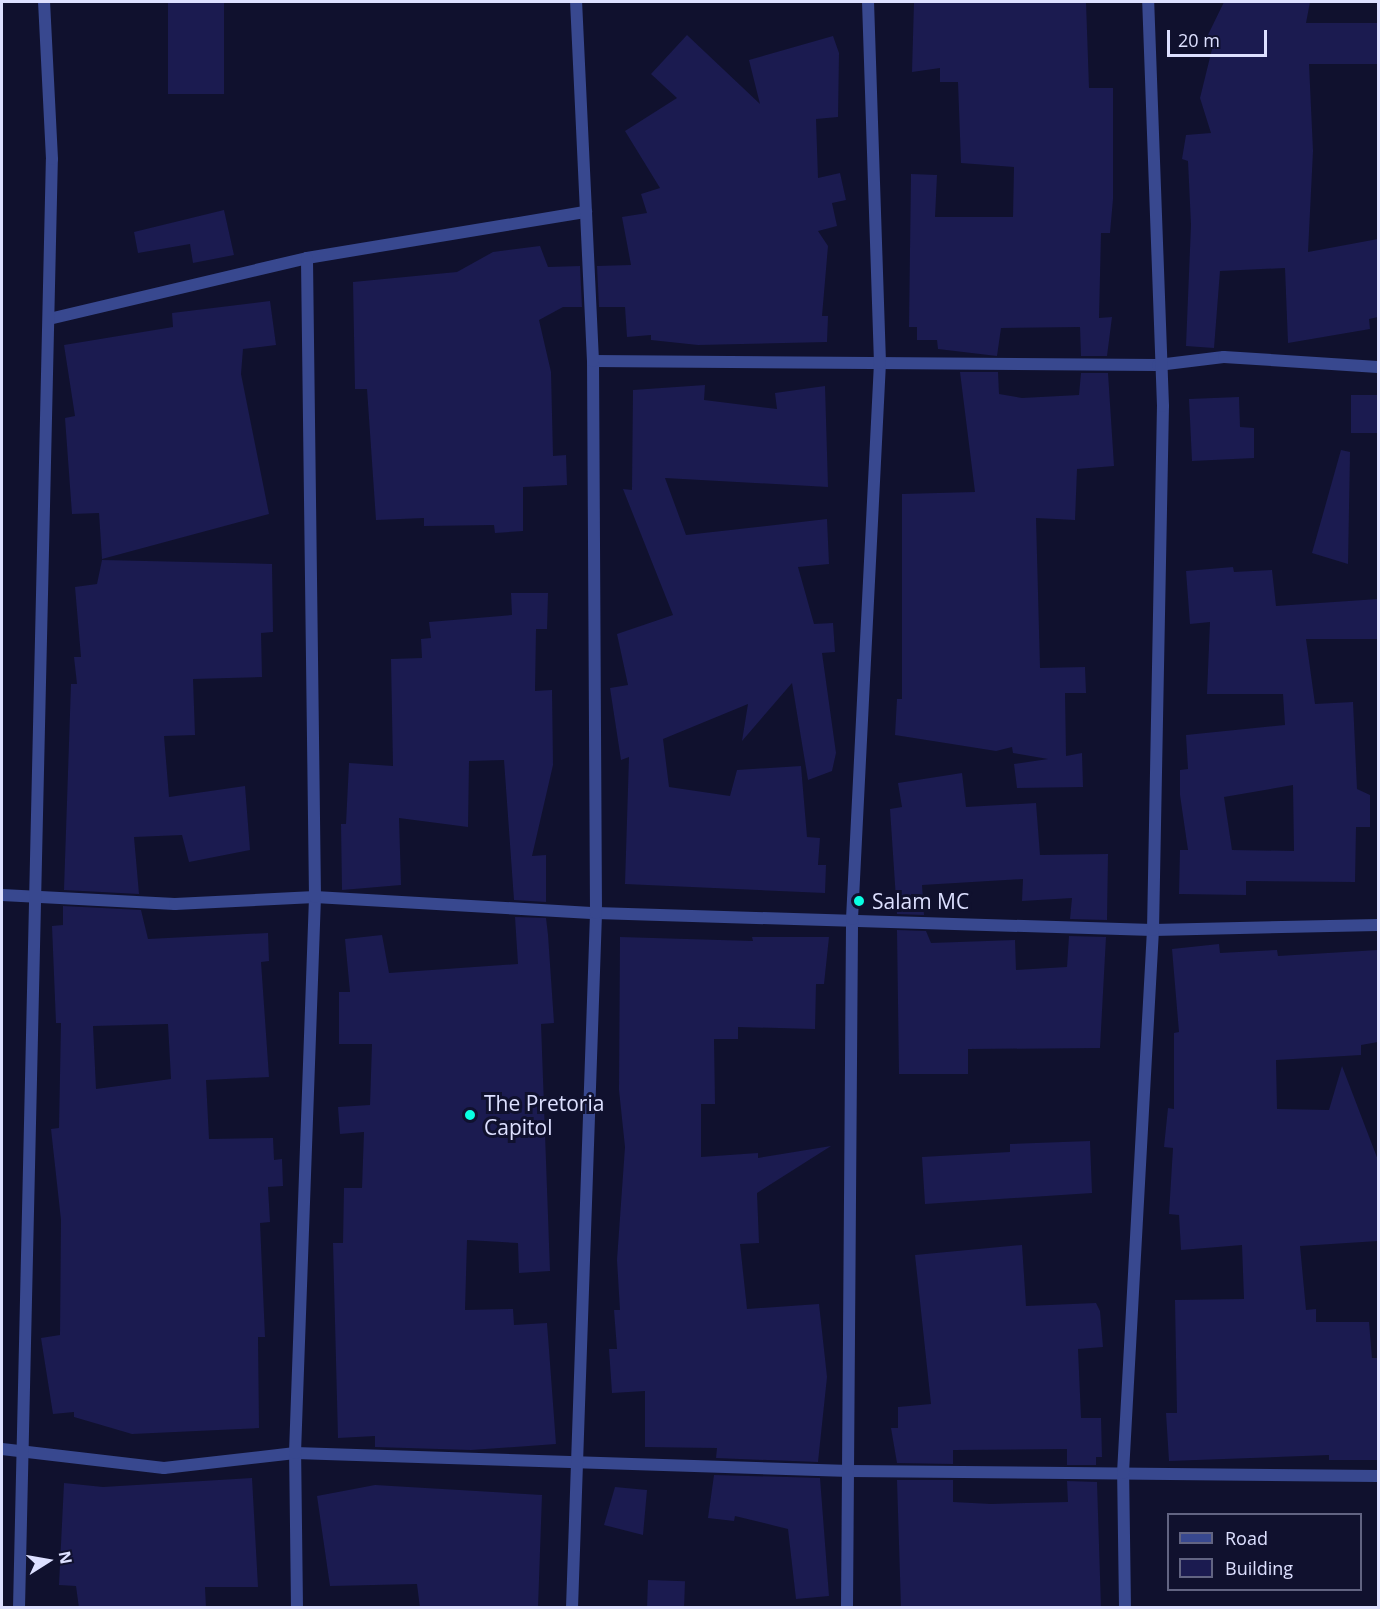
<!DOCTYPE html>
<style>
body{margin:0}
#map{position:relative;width:1380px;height:1609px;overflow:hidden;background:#10112e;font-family:"Open Sans",sans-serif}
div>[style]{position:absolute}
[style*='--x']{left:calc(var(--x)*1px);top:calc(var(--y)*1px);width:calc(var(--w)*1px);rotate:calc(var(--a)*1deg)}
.building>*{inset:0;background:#1b1b50;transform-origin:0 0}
.minor>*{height:12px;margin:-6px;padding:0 6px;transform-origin:6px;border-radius:6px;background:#38488f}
.dots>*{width:16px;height:16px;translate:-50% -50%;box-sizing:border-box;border:3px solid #10112e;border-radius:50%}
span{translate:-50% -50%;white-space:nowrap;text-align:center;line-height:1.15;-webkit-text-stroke:6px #10112e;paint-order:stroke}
.poi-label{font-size:21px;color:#dde0ff}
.left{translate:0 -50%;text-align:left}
.frame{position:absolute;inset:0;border:3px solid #dde0ff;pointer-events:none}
.legend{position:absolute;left:1167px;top:1513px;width:195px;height:78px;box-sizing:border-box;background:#10112e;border:2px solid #626482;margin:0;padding:8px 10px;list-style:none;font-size:18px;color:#dde0ff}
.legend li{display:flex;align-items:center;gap:12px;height:30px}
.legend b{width:30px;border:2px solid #626482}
.north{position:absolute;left:18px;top:1531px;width:60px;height:60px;-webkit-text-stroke:4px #10112e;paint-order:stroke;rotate:79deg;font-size:16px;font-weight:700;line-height:24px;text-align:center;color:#dde0ff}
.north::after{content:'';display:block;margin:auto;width:21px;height:27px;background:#dde0ff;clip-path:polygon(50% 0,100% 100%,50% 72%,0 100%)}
.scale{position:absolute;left:1167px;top:30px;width:100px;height:27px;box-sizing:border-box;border:3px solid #dde0ff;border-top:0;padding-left:8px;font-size:18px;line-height:21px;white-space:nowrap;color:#dde0ff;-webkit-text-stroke:4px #10112e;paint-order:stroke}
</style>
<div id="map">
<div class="building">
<i style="left:168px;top:2px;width:56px;height:92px"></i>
<i style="clip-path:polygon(914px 2px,1086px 2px,1089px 88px,1113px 88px,1113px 199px,1110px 233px,1101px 233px,1099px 318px,1112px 317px,1107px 356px,1081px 356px,1080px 327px,1001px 328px,997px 356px,938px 349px,937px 340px,917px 340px,917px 327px,909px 327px,911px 174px,937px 175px,935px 217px,1013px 217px,1014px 167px,961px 163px,958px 82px,940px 82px,940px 68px,912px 72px)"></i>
<i style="clip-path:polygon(1224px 2px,1310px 2px,1306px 23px,1378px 23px,1378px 64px,1309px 64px,1313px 151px,1308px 252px,1378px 239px,1378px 317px,1369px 319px,1370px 329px,1288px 343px,1285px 268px,1220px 271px,1214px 348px,1186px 346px,1191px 225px,1188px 161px,1182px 159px,1186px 135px,1211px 133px,1200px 98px,1214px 41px,1205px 41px)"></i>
<i style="clip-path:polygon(687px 35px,760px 104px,749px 60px,833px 36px,839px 53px,838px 117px,816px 119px,818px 178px,840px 173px,846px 200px,832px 203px,837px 226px,818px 231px,828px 246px,822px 316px,828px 316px,827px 342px,698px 345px,651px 340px,651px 335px,627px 337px,625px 307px,599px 307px,597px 266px,631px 265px,622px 217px,647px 213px,641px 194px,660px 188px,625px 131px,677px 98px,651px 74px)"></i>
<i style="clip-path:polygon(224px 210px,234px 255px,193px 263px,190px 244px,138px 253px,134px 232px)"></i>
<i style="clip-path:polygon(540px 246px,548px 267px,580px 266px,582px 307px,563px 307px,539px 320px,551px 372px,553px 456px,566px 455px,567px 485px,523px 487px,523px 531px,495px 533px,494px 525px,424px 526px,424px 518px,376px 520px,367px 389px,355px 389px,353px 282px,457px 272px,493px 252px)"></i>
<i style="clip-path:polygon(270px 301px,276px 345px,243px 349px,241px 374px,269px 514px,102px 559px,99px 513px,72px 514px,65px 418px,75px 416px,64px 345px,173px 327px,172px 313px)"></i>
<i style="clip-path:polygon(960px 372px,998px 372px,999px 394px,1022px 398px,1079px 395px,1081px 373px,1108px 373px,1114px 466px,1077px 469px,1075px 520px,1036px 518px,1040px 668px,1085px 667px,1086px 693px,1065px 693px,1066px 756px,1082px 753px,1083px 787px,1017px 788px,1014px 764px,1048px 759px,1013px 753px,1012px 747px,996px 751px,895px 735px,897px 699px,902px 699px,902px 494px,975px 492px)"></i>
<i style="clip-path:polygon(705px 385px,704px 400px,777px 409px,775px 393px,825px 386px,828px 487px,665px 478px,686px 535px,827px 519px,829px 564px,798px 567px,814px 624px,833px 623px,835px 652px,822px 653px,836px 753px,832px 771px,808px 780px,792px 683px,742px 741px,748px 704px,663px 739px,669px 787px,730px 796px,737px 770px,801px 766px,807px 837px,820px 838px,818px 865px,826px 865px,825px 893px,625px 884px,629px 757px,621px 760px,610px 688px,628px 685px,617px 634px,673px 615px,623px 489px,632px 490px,633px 390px)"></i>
<i style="left:1378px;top:395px;width:38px;height:27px;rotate:90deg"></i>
<i style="clip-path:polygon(1239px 397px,1240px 427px,1254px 428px,1254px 458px,1192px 461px,1189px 399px)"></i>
<i style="clip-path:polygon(1341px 450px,1350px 452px,1348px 564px,1312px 553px)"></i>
<i style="clip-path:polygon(102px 560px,272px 564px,273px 632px,261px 633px,262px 677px,193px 679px,195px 735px,164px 736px,169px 797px,245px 786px,250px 850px,189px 862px,182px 835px,134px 837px,139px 894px,64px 890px,71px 684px,77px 684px,74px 657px,81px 657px,75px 587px,97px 584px)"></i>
<i style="clip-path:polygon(evenodd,1233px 567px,1234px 572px,1272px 570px,1276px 606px,1378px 599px,1378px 639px,1306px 639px,1315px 704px,1353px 702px,1357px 789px,1370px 795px,1370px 827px,1356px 827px,1355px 882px,1246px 881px,1246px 895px,1179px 894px,1180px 850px,1188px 850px,1180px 795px,1180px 770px,1188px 769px,1186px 735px,1285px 725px,1283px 694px,1207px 694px,1210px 622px,1190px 624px,1186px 571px,1233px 567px,1293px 785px,1294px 851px,1232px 850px,1224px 797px,1293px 785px)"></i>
<i style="clip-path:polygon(511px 593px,548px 593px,547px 629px,536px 629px,535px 691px,552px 690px,553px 765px,532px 856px,546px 855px,546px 902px,514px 900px,504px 760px,469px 761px,468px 827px,399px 818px,401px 885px,342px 890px,341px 824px,346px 824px,349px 763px,393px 766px,391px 659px,422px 658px,421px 639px,431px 638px,429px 622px,512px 615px)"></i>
<i style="clip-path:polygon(962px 773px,966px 807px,1036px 803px,1040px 855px,1108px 854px,1107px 920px,1070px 919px,1072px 898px,1022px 901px,1023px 879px,922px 885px,924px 915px,897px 914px,890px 809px,902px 807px,898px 783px)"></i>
<i style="clip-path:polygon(evenodd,63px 906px,141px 910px,148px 939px,268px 933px,269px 961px,261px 962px,269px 1077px,206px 1080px,209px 1139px,273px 1138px,274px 1160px,282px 1159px,283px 1186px,268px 1187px,270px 1222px,260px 1223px,265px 1337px,258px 1337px,259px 1428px,132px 1434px,74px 1417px,74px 1412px,53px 1414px,41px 1338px,60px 1335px,61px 1220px,51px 1129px,59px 1128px,61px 1023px,56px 1023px,52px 926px,63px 925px,63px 906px,168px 1024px,171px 1079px,96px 1089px,93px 1026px,168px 1024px)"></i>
<i style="clip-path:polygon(515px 917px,546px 918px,548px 935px,554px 1023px,541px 1024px,550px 1271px,519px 1273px,518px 1243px,467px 1240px,465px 1310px,513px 1309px,514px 1325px,547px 1323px,556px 1444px,471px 1450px,375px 1447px,375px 1436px,338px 1438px,333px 1243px,343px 1243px,344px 1188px,362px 1188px,364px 1132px,340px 1134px,338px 1107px,370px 1105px,372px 1044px,339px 1044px,339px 992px,350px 992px,345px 939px,382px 935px,389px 973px,518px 964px)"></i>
<i style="clip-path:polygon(897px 930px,926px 931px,931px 943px,1015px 940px,1016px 970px,1067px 967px,1069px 936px,1106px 937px,1100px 1048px,968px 1049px,968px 1074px,899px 1074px)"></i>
<i style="clip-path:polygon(620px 937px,753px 941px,752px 937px,829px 937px,824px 984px,816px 984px,815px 1029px,738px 1027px,738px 1039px,714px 1039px,715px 1104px,701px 1104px,701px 1157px,758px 1153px,758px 1158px,831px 1146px,757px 1193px,759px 1243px,740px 1244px,747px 1309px,819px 1304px,827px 1377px,818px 1462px,716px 1458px,717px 1448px,645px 1447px,645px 1391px,612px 1393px,609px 1349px,617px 1349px,614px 1310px,620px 1310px,617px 1260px,625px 1147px,619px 1090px)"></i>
<i style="clip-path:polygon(1219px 944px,1220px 953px,1277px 950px,1278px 956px,1378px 950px,1378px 1042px,1361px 1045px,1361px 1055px,1276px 1060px,1277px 1109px,1329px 1110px,1342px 1066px,1378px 1160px,1378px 1241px,1300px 1246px,1306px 1310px,1316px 1309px,1316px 1322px,1369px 1322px,1372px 1358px,1378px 1358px,1378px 1460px,1329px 1460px,1329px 1455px,1169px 1461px,1166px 1413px,1177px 1413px,1175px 1300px,1244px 1299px,1242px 1245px,1181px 1250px,1179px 1215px,1169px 1214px,1173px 1148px,1164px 1147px,1168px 1108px,1174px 1109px,1174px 1033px,1179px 1032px,1172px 949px)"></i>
<i style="clip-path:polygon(1090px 1141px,1092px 1193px,925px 1204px,922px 1157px,1010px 1152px,1010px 1144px)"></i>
<i style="clip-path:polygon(1022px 1245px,1026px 1306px,1096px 1303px,1100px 1311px,1103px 1347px,1078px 1349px,1081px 1418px,1101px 1418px,1102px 1457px,1096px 1457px,1096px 1465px,1067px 1465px,1067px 1449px,953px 1450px,953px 1464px,897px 1463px,891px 1428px,898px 1428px,898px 1407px,931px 1404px,915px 1255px)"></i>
<i style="clip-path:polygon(714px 1475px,820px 1478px,829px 1596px,796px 1599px,788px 1529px,735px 1516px,734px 1521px,708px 1518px)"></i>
<i style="clip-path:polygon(252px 1478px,258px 1587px,205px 1587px,206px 1608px,79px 1608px,76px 1586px,59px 1585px,64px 1483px,103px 1487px)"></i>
<i style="clip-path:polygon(897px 1480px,953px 1480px,953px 1502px,991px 1504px,1068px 1502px,1067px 1481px,1097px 1482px,1101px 1608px,901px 1608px)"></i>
<i style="clip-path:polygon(375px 1485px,542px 1495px,538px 1608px,420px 1608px,417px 1584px,330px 1586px,317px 1496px)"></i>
<i style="clip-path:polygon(615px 1487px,647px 1490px,643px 1535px,604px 1525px)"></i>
<i style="left:648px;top:1580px;width:37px;height:28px;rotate:2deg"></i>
</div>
<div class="minor">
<i style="--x:49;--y:319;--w:265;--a:-13.3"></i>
<i style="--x:307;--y:258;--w:283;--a:-9.4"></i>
<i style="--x:593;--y:361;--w:565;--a:0.41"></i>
<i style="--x:1158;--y:365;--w:66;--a:-6.9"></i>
<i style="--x:1224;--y:357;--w:154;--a:3.7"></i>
<i style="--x:2;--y:895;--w:173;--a:3"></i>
<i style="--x:175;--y:904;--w:140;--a:-2.9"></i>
<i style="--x:315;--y:897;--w:281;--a:3.3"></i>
<i style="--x:596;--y:913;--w:557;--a:1.75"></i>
<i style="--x:1153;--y:930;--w:225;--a:-1.3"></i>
<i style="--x:2;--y:1449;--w:163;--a:6.7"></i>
<i style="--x:164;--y:1468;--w:132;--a:-6.5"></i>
<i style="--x:295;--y:1453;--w:555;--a:1.86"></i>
<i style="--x:850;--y:1471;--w:528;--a:0.54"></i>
<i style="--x:19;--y:1608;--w:1449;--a:-88.7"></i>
<i style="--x:52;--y:159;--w:157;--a:-92.9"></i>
<i style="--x:297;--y:1608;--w:155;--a:-90.7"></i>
<i style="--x:295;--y:1453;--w:556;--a:-87.94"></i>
<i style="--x:315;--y:897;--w:639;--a:-90.72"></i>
<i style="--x:572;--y:1608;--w:695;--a:-88.02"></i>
<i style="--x:596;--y:913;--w:552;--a:-90.31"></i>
<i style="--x:593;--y:361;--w:359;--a:-92.7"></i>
<i style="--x:847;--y:1608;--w:689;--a:-89.58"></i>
<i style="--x:852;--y:919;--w:557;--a:-87.12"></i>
<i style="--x:880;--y:363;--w:361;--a:-91.9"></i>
<i style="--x:1125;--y:1608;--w:135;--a:-90.8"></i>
<i style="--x:1123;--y:1473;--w:544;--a:-86.84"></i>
<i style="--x:1153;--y:930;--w:524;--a:-88.91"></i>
<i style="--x:1163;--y:406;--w:404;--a:-92.1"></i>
</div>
<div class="dots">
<i style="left:859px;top:901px;background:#09ffe3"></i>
<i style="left:470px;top:1115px;background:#09ffe3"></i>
</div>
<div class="poi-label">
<span class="left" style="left:872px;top:901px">Salam MC</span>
<span class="left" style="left:484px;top:1115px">The Pretoria<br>Capitol</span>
</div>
<div class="frame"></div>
<ul class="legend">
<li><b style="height:8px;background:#38488f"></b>Road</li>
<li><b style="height:16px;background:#1b1b50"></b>Building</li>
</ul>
<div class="north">N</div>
<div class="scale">20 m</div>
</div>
